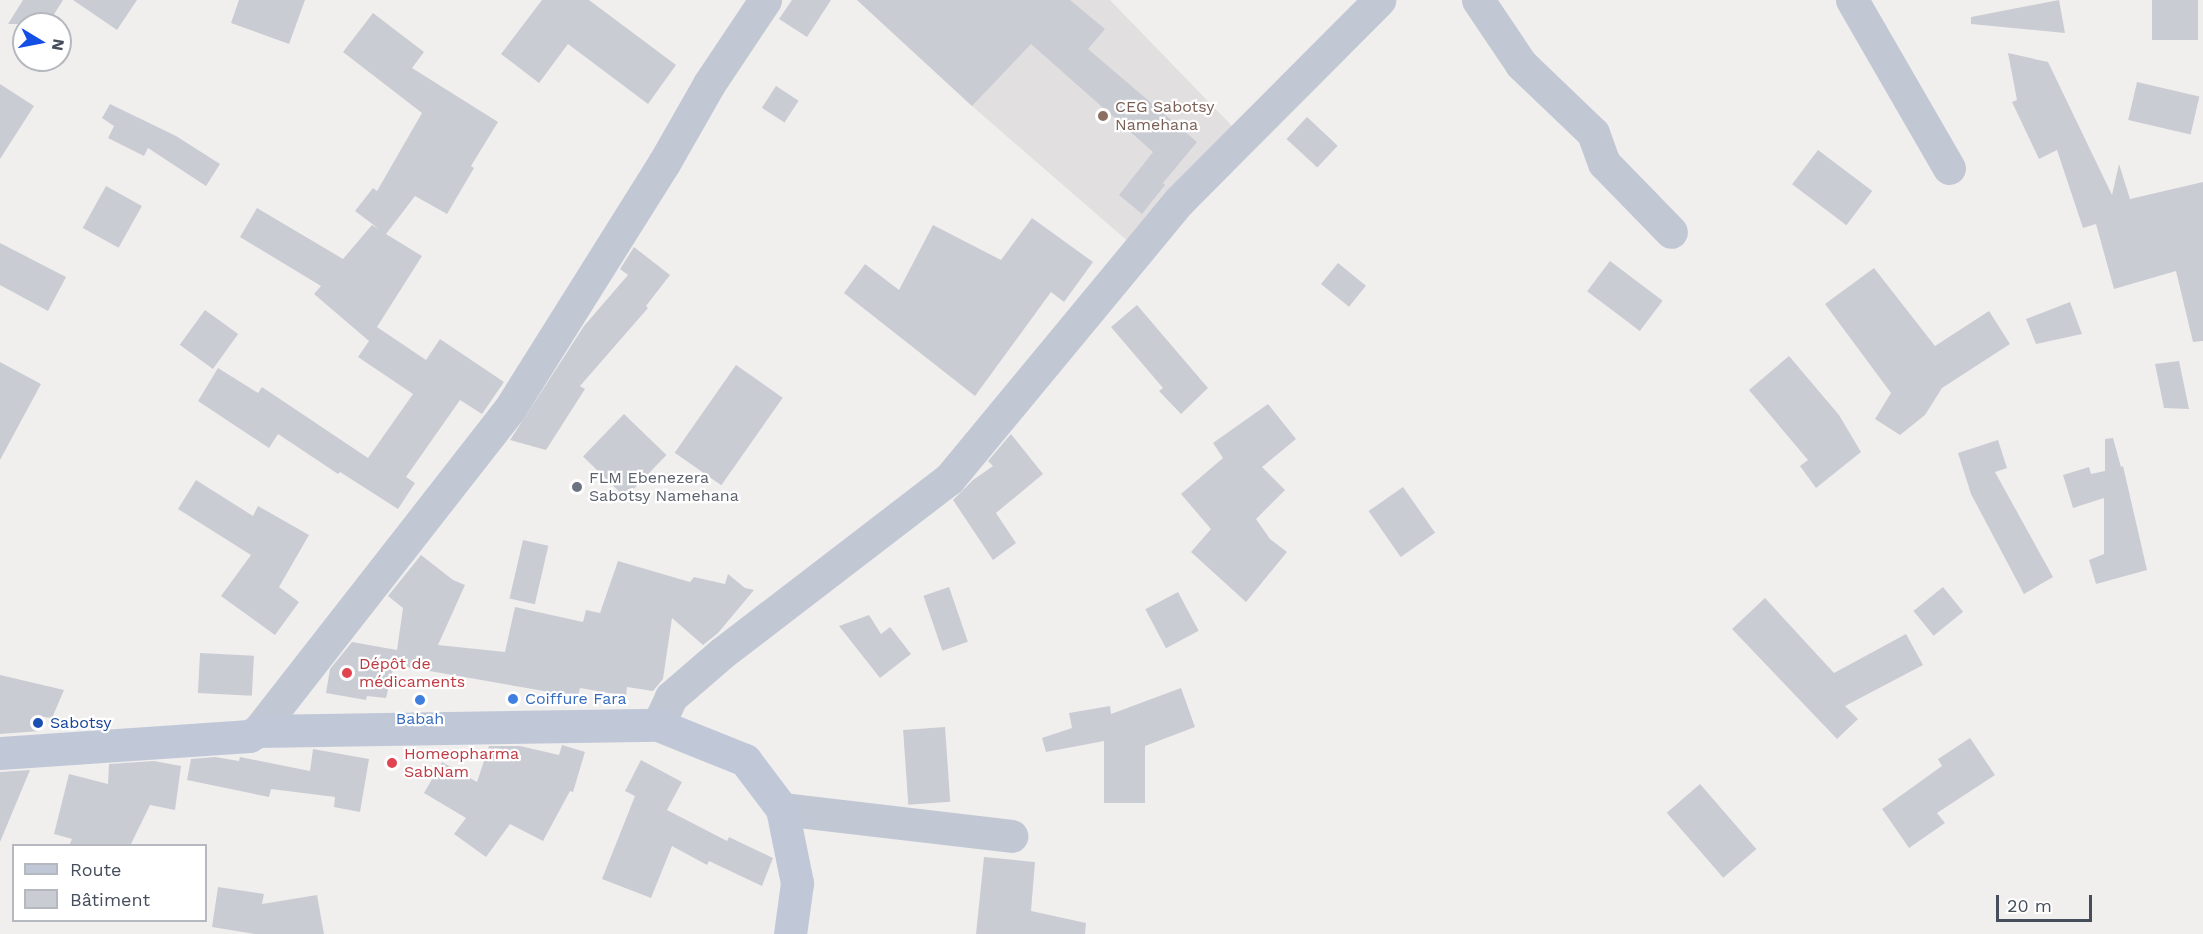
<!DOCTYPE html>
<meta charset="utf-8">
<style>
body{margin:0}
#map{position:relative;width:2203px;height:934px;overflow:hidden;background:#f1eeee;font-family:"Work Sans",sans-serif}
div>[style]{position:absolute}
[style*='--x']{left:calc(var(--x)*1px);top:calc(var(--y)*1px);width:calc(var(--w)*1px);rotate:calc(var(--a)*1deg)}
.education>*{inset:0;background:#e2dfe0}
.building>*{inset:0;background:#caccd4;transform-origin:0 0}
.street>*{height:33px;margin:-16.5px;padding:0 16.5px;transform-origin:16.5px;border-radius:16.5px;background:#c1c8d4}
.secondary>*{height:33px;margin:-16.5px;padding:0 16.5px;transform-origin:16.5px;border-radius:16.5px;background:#c0c8d8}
.dots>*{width:16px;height:16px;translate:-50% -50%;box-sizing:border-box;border:3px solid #fff;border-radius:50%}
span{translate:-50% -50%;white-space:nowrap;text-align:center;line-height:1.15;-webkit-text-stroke:4.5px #fff;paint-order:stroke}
.education-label{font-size:16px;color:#785e54}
.left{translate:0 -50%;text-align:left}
.worship-label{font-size:16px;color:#5b616d}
.health-label{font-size:16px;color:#be3a42}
.shop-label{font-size:16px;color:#366cbe}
.transit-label{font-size:16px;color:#164399}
.legend{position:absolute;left:12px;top:844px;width:195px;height:78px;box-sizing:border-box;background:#fff;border:2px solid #b5b8be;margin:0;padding:8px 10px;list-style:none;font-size:18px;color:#464e5c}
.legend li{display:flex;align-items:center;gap:12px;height:30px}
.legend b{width:30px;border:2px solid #b5b8be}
.north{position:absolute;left:12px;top:12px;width:60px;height:60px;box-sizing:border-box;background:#fff;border:2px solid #b5b8be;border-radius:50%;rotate:100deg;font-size:16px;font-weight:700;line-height:24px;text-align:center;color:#464e5c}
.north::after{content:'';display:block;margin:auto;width:21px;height:27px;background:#134ee5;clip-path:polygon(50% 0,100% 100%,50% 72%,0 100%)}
.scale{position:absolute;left:1996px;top:895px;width:96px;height:27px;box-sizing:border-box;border:3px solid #464e5c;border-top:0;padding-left:8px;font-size:18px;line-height:21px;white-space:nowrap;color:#464e5c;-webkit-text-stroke:4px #fff;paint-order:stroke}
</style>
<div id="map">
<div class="education">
<i style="clip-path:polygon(857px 0,1110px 0,1232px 126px,1138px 250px,972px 106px)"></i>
</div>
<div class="building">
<i style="clip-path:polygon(23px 0,63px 0,48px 24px,8px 24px)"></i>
<i style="clip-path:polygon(73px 0,137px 0,117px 30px)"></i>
<i style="clip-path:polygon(239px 0,305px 0,289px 44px,231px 23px)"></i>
<i style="clip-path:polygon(542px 0,589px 0,676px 65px,648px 104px,568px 44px,539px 83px,501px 54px)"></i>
<i style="clip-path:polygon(792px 0,831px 0,807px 37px,779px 19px)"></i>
<i style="clip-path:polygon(857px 0,1070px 0,1105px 29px,1088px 49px,1197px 142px,1163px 183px,1165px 185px,1142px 214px,1119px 195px,1153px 152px,1031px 44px,972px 106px)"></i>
<i style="clip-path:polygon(2059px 0,2065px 33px,1971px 24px,1971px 17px)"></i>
<i style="left:2152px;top:0;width:46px;height:40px"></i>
<i style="clip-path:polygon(373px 13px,424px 52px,412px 68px,498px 122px,471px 166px,474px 168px,447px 214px,415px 196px,386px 234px,422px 256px,377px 327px,426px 360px,440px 339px,504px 382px,482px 414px,460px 400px,406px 477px,415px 483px,398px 509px,340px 472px,338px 474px,278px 434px,269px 448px,198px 401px,218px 368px,258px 393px,262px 387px,368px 458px,413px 394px,358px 357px,369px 341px,314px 294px,321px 286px,240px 237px,257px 208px,343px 259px,372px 225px,379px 229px,355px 211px,373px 188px,377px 191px,422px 113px,343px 52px)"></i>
<i style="clip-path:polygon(2008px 53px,2048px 62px,2112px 195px,2119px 164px,2130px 199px,2203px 182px,2203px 341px,2193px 342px,2176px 271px,2114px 289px,2096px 224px,2083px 228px,2057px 150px,2039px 159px,2012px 102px,2017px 100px)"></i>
<i style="left:2137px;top:82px;width:64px;height:39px;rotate:13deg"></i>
<i style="clip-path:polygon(0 84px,34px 106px,0 159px)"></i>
<i style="left:776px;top:86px;width:27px;height:26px;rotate:33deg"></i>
<i style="clip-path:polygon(110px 104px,176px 136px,220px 164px,206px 186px,148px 148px,144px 156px,108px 138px,114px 126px,102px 118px)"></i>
<i style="left:1307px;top:117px;width:42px;height:30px;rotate:43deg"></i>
<i style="left:1818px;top:150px;width:68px;height:43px;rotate:37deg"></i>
<i style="left:106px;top:186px;width:41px;height:48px;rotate:29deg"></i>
<i style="clip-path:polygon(1032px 218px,1093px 262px,1064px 302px,1051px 292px,975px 396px,844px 293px,865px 264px,899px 290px,933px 225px,1001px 260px)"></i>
<i style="clip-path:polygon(0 243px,66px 277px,48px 311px,0 285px)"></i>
<i style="clip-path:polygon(634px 247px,670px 275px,646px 306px,648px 308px,580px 386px,585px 389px,546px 450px,510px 440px,584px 326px,628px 275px,620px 269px)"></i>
<i style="left:1610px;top:261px;width:66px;height:38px;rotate:37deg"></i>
<i style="left:1338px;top:263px;width:36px;height:27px;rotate:39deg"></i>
<i style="clip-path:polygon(1874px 268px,1935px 346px,1989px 311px,2010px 344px,1942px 388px,1925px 415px,1900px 435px,1875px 419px,1891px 393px,1825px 304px)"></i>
<i style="clip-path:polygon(2070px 302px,2082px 334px,2036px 344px,2026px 319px)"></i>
<i style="clip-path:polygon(1137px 305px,1208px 388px,1181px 414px,1159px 391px,1163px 388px,1111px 327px)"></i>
<i style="left:205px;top:310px;width:41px;height:43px;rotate:36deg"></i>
<i style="clip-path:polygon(1789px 356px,1839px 415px,1861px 452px,1816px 488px,1800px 466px,1808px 460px,1749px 390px)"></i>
<i style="clip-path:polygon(2179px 361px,2189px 409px,2164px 408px,2155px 364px)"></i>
<i style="clip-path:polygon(0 362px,41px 384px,0 460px)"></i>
<i style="left:736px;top:365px;width:57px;height:107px;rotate:35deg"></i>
<i style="clip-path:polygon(1268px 404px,1296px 439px,1262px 467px,1285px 490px,1256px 519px,1270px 539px,1287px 552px,1246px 602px,1191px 552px,1211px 529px,1181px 494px,1223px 458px,1213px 443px)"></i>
<i style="left:624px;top:414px;width:59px;height:59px;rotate:44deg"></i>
<i style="clip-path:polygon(1011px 434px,1043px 474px,996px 513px,1016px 543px,993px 560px,953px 500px,973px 480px,993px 466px,988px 461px)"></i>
<i style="clip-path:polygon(2113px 438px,2121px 467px,2123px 466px,2147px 570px,2096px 584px,2089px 560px,2104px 554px,2104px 498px,2073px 508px,2063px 475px,2089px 467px,2091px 474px,2105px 471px,2105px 439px)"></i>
<i style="clip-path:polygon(1998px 440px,2007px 468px,1995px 472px,2053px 577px,2024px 594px,1971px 494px,1958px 453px)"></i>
<i style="clip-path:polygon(196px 480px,253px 516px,258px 506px,309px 535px,279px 587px,299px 602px,275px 635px,221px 596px,251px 555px,178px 509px)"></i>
<i style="left:1403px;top:487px;width:56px;height:42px;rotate:55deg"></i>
<i style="left:523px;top:540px;width:26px;height:60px;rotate:13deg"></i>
<i style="clip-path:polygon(421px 555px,453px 580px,465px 585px,438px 645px,505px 652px,515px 607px,583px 622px,586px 610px,600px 613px,618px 561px,690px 582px,694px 577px,725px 584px,728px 574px,745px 588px,754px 590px,718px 633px,703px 645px,672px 618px,663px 679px,653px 691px,627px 687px,626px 696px,580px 688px,578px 697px,395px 665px,396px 657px,386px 698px,367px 696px,366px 700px,326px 693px,330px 669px,352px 642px,397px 650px,403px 608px,388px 596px)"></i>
<i style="left:949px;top:587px;width:58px;height:27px;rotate:71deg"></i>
<i style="left:1943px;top:587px;width:32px;height:38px;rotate:51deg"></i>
<i style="left:1178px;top:592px;width:44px;height:37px;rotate:62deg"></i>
<i style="clip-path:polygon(1765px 598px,1834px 673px,1906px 634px,1923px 665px,1845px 706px,1858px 719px,1837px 739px,1732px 629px)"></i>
<i style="clip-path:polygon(869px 615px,881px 634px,890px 627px,911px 654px,880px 678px,839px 626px)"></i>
<i style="left:200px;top:653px;width:54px;height:40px;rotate:3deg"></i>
<i style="clip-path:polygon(0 675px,64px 690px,52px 718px,43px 717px,40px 731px,0 734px)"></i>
<i style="clip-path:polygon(1181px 688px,1195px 727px,1145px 746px,1145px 803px,1104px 803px,1104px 741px,1046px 752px,1042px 738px,1072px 728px,1069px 713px,1110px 706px,1111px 714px)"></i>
<i style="left:945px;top:727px;width:75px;height:42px;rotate:86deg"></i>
<i style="clip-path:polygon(1970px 738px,1995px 775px,1937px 813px,1945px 823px,1909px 848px,1882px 809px,1942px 766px,1938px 759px)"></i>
<i style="clip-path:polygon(562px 745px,585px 752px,573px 792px,570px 791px,543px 841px,510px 824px,486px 857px,454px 834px,466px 818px,424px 793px,442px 762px,477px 782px,489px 746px,520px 746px,559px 755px)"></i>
<i style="clip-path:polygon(313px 749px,369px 759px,360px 812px,334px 807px,335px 797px,271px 789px,269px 797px,187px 780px,191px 759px,215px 757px,239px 761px,240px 757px,310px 771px)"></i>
<i style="clip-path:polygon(641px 760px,682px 782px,667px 810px,727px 841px,729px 837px,773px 858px,762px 886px,709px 861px,707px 865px,672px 846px,651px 898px,602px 879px,635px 796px,625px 791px)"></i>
<i style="clip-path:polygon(154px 761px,181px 766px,175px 810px,150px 805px,130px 846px,69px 846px,72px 839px,54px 834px,69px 774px,108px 784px,109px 764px)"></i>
<i style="clip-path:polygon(30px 770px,0 842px,0 772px)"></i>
<i style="left:1700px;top:784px;width:86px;height:44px;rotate:49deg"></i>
<i style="clip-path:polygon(984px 857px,1035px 862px,1031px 911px,1086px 923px,1085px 934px,976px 934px)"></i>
<i style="clip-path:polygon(218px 887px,264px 894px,262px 904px,317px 895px,324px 934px,255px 934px,212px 927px)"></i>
</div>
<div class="street">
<i style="--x:1478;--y:0;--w:77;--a:56.1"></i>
<i style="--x:1521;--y:64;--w:100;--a:43.8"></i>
<i style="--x:1593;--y:133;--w:32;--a:70"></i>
<i style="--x:1604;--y:163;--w:96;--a:45.8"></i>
<i style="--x:1852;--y:0;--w:194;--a:60"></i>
<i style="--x:658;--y:725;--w:31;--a:-65"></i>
<i style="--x:671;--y:697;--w:67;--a:-40.8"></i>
<i style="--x:722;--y:653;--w:286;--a:-37.5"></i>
<i style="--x:949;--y:479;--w:361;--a:-50.4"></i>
<i style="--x:1179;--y:201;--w:284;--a:-45.1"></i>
<i style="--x:258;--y:731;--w:407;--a:-52"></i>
<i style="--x:509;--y:410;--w:292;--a:-57.9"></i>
<i style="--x:664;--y:163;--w:91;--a:-60.3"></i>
<i style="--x:709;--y:84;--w:101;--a:-56.3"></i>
<i style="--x:782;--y:809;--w:231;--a:6.7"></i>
</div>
<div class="secondary">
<i style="--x:0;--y:753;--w:250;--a:-3.9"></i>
<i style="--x:249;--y:736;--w:10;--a:-29"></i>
<i style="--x:258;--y:731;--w:400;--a:-0.9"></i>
<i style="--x:658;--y:725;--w:94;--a:21.9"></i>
<i style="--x:745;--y:760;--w:61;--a:52.9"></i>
<i style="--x:782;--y:809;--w:76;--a:78.5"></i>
<i style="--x:797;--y:883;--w:51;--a:97.8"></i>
</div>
<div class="dots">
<i style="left:1103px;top:116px;background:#8d6e63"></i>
<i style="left:577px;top:487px;background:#6b7280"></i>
<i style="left:347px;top:673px;background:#e0444e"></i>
<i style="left:513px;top:699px;background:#3f7fe0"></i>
<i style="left:420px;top:700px;background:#3f7fe0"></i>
<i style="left:38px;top:723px;background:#1a4fb4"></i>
<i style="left:392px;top:763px;background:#e0444e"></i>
</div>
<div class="education-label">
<span class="left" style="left:1115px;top:116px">CEG Sabotsy<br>Namehana</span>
</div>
<div class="worship-label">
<span class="left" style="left:589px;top:487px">FLM Ebenezera<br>Sabotsy Namehana</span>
</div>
<div class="health-label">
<span class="left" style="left:359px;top:673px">Dépôt de<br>médicaments</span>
<span class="left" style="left:404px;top:763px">Homeopharma<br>SabNam</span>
</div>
<div class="shop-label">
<span class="left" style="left:525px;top:699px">Coiffure Fara</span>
<span style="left:420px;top:719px">Babah</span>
</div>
<div class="transit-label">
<span class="left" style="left:50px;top:723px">Sabotsy</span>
</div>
<ul class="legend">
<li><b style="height:8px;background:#c0c8d8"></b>Route</li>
<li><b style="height:16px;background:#caccd4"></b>Bâtiment</li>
</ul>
<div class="north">N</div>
<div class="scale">20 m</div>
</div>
